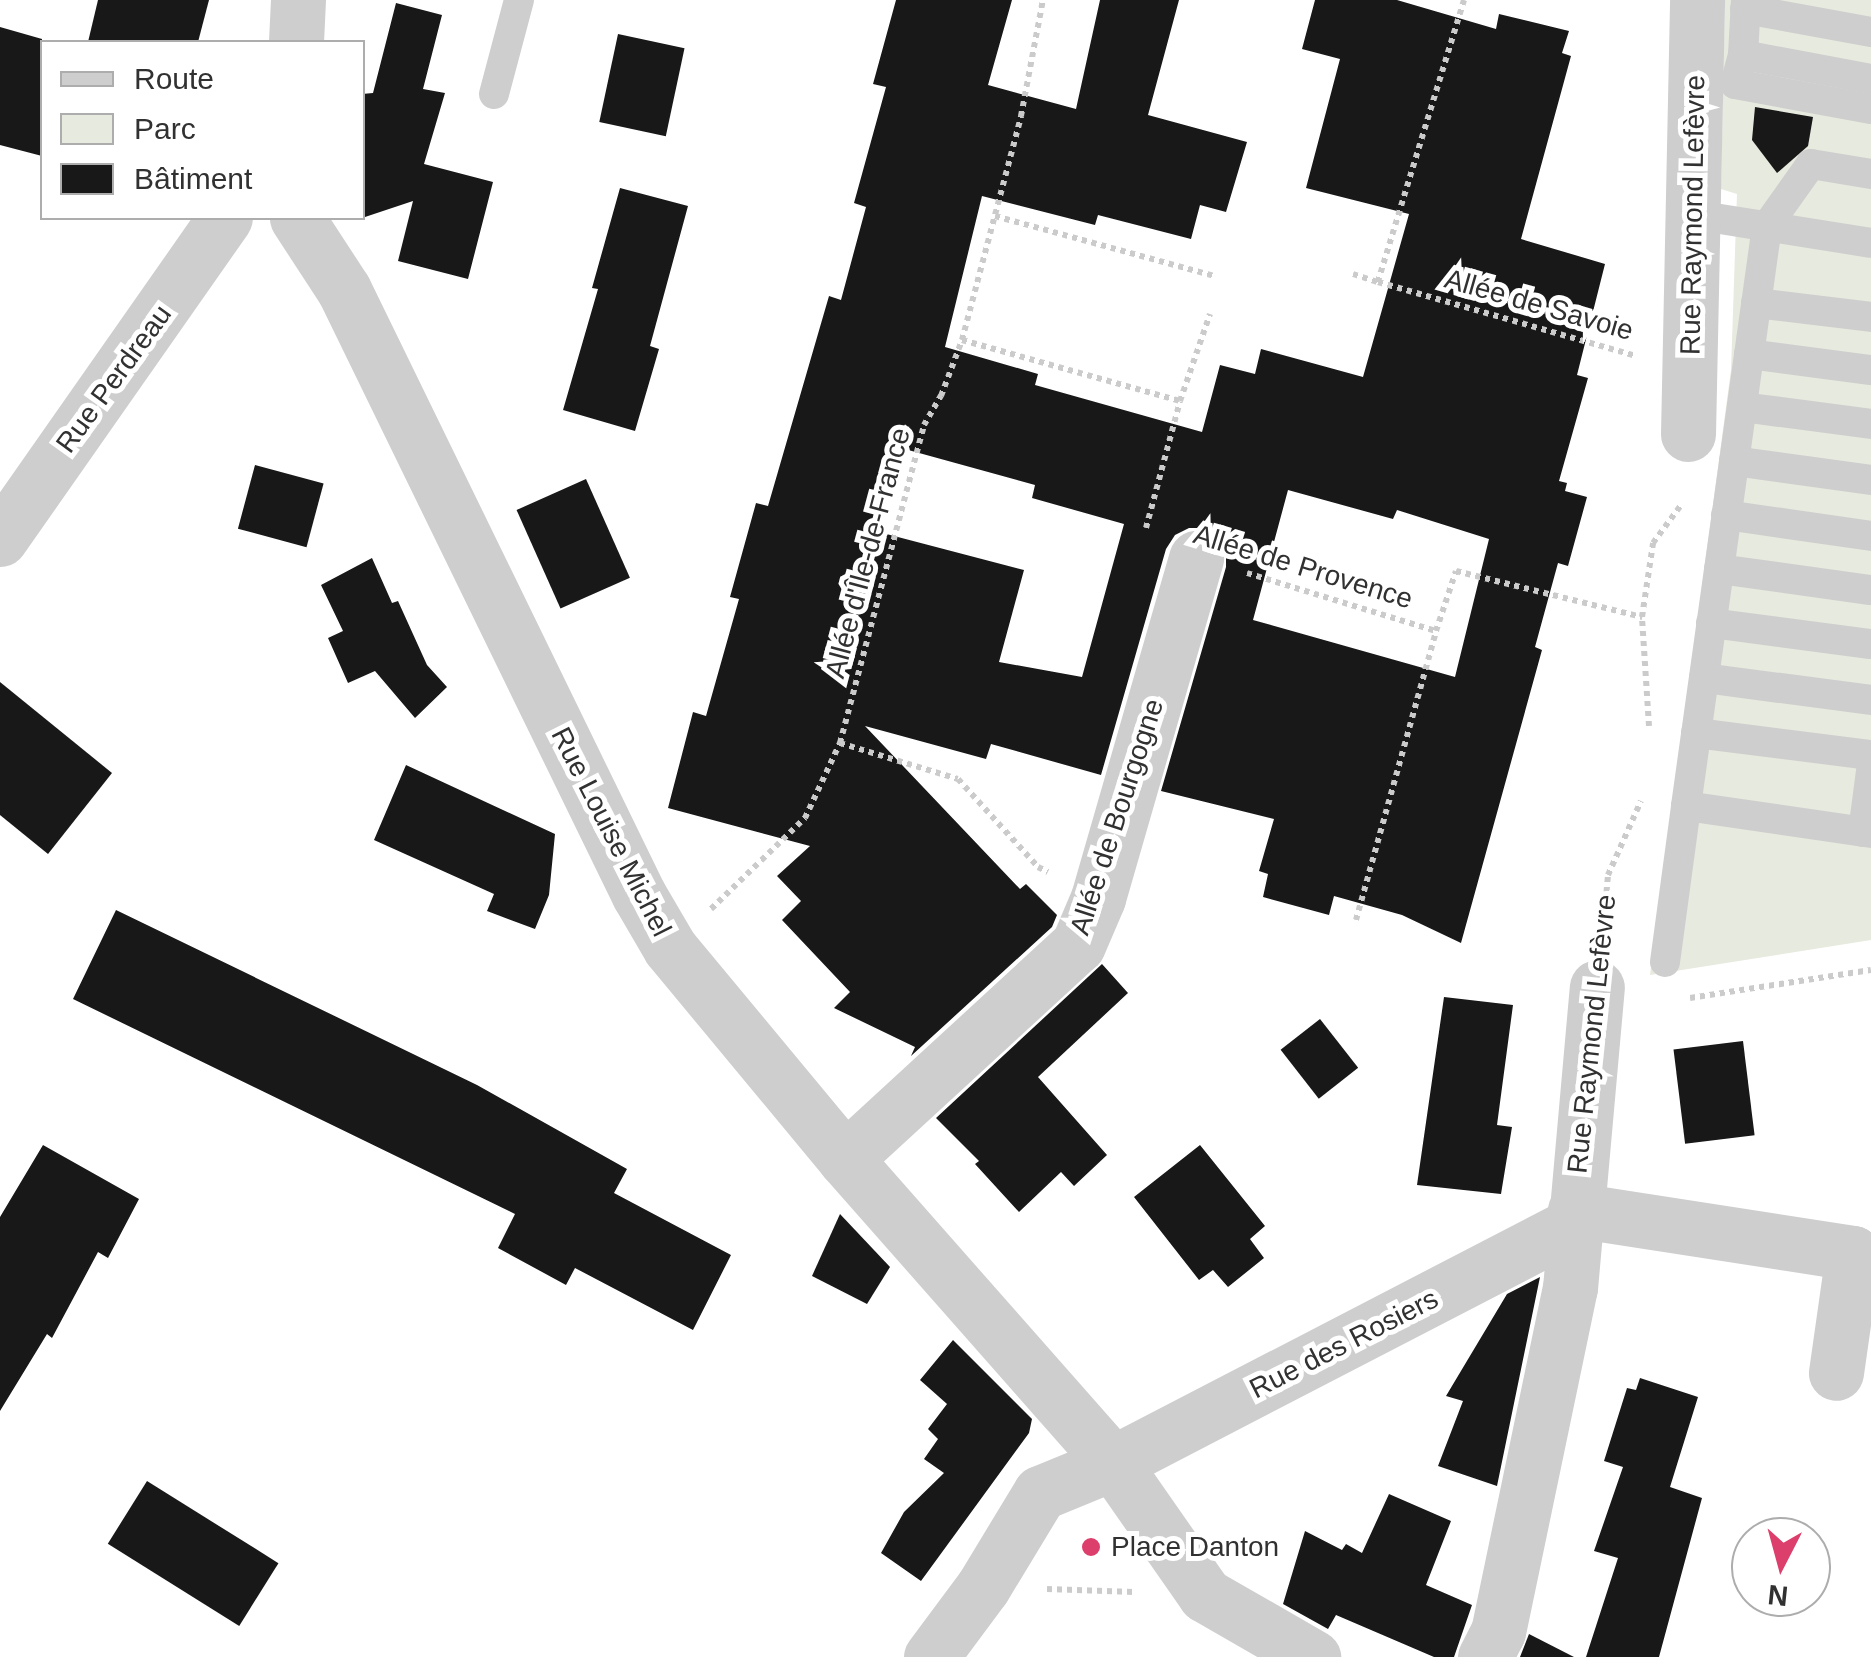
<!DOCTYPE html>
<meta charset="utf-8">
<style>
body{margin:0}
#map{position:relative;width:1871px;height:1657px;overflow:hidden;background:#fff;font-family:Arial,sans-serif}
div>[style]{position:absolute}
[style*='--x']{left:calc(var(--x)*1px);top:calc(var(--y)*1px);width:calc(var(--w)*1px);rotate:calc(var(--a)*1deg)}
.green>*{inset:0;background:#e7eade}
.building>*{inset:0;background:#181818;transform-origin:0 0}
.path>*{height:6px;margin-top:-3px;transform-origin:0;background:repeating-linear-gradient(90deg,#cbcbcb 0 5px,transparent 0 10px)}
.service>*{height:30px;margin:-15px;padding:0 15px;transform-origin:15px;border-radius:15px;background:#cecece}
.minor>*{height:55px;margin:-27.5px;padding:0 27.5px;transform-origin:27.5px;border-radius:27.5px;background:#cecece}
.dots>*{width:28px;height:28px;translate:-50% -50%;box-sizing:border-box;border:5px solid #fff;border-radius:50%}
span{translate:-50% -50%;white-space:nowrap;text-align:center;line-height:1.15;-webkit-text-stroke:10px #fff;paint-order:stroke}
.street-label{font-size:28px;color:#313131}
.poi-label{font-size:28px;color:#313131}
.left{translate:0 -50%;text-align:left}
.legend{position:absolute;left:40px;top:40px;width:325px;height:180px;box-sizing:border-box;background:#fff;border:2px solid #adadad;margin:0;padding:12px 18px;list-style:none;font-size:30px;color:#313131}
.legend li{display:flex;align-items:center;gap:20px;height:50px}
.legend b{width:50px;border:2px solid #adadad}
.north{position:absolute;left:1731px;top:1517px;width:100px;height:100px;box-sizing:border-box;background:#fff;border:2px solid #adadad;border-radius:50%;rotate:186deg;font-size:28px;font-weight:700;line-height:40px;text-align:center;color:#313131}
.north::after{content:'';display:block;margin:auto;width:35px;height:45px;background:#dd3f6c;clip-path:polygon(50% 0,100% 100%,50% 72%,0 100%)}
</style>
<div id="map">
<div class="green">
<i style="clip-path:polygon(1725px 0,1871px 0,1871px 940px,1650px 975px,1731px 370px,1737px 194px,1721px 189px)"></i>
</div>
<div class="building">
<i style="clip-path:polygon(98px 0,209px 0,198px 42px,88px 42px)"></i>
<i style="clip-path:polygon(evenodd,896px 0,1012px 0,988px 85px,1076px 109px,1100px 0,1179px 0,1148px 115px,1247px 142px,1226px 212px,1200px 205px,1191px 239px,1098px 215px,1095px 225px,982px 196px,945px 347px,1038px 374px,1035px 385px,1202px 432px,1220px 365px,1255px 374px,1261px 349px,1363px 377px,1409px 214px,1306px 188px,1340px 59px,1302px 49px,1315px 0,1397px 0,1496px 29px,1499px 14px,1569px 31px,1562px 53px,1571px 56px,1521px 239px,1605px 264px,1577px 375px,1588px 378px,1559px 481px,1567px 483px,1565px 491px,1587px 497px,1568px 566px,1558px 563px,1535px 647px,1542px 650px,1461px 943px,1402px 915px,1334px 896px,1329px 915px,1263px 897px,1268px 874px,1259px 871px,1274px 819px,1161px 791px,1226px 567px,1226px 551px,1219px 537px,1204px 528px,1189px 528px,1175px 535px,1166px 549px,1101px 775px,991px 744px,986px 759px,865px 726px,1020px 889px,1026px 884px,1057px 915px,1052px 927px,911px 1056px,915px 1047px,834px 1008px,850px 992px,782px 920px,801px 901px,777px 876px,810px 846px,668px 808px,693px 712px,706px 716px,739px 599px,730px 597px,756px 503px,768px 506px,829px 296px,841px 300px,866px 207px,854px 203px,886px 87px,873px 84px,896px 0,901px 448px,1035px 485px,1032px 498px,1124px 524px,1082px 677px,999px 662px,1024px 570px,875px 531px,901px 448px,896px 0,1288px 490px,1393px 519px,1397px 510px,1489px 539px,1455px 677px,1253px 620px,1288px 490px)"></i>
<i style="clip-path:polygon(396px 3px,442px 15px,423px 89px,445px 93px,424px 164px,493px 182px,468px 279px,398px 261px,413px 201px,362px 218px,362px 94px,373px 93px)"></i>
<i style="clip-path:polygon(0 27px,42px 39px,42px 156px,0 145px)"></i>
<i style="left:618px;top:34px;width:68px;height:90px;rotate:12deg"></i>
<i style="clip-path:polygon(1755px 107px,1813px 117px,1808px 146px,1777px 173px,1752px 140px)"></i>
<i style="clip-path:polygon(620px 188px,688px 206px,650px 346px,659px 349px,635px 431px,563px 410px,598px 289px,592px 288px)"></i>
<i style="left:255px;top:465px;width:71px;height:66px;rotate:15deg"></i>
<i style="left:586px;top:479px;width:108px;height:76px;rotate:66deg"></i>
<i style="clip-path:polygon(372px 558px,392px 603px,398px 601px,427px 665px,447px 687px,415px 718px,375px 671px,348px 683px,328px 638px,343px 631px,321px 585px)"></i>
<i style="clip-path:polygon(0 682px,112px 773px,48px 854px,0 815px)"></i>
<i style="clip-path:polygon(406px 765px,555px 834px,549px 895px,535px 929px,487px 911px,494px 894px,374px 840px)"></i>
<i style="clip-path:polygon(116px 910px,477px 1085px,627px 1169px,614px 1193px,731px 1255px,693px 1330px,575px 1268px,566px 1285px,498px 1248px,515px 1214px,73px 999px)"></i>
<i style="clip-path:polygon(1102px 964px,1128px 993px,1038px 1077px,1107px 1155px,1074px 1186px,1061px 1172px,1019px 1212px,975px 1164px,979px 1161px,936px 1118px)"></i>
<i style="clip-path:polygon(1444px 997px,1513px 1005px,1497px 1125px,1512px 1127px,1501px 1194px,1417px 1185px)"></i>
<i style="left:1320px;top:1019px;width:62px;height:50px;rotate:52deg"></i>
<i style="left:1743px;top:1041px;width:95px;height:70px;rotate:83deg"></i>
<i style="clip-path:polygon(43px 1145px,139px 1199px,108px 1258px,98px 1252px,52px 1338px,47px 1334px,0 1411px,0 1217px)"></i>
<i style="clip-path:polygon(1200px 1145px,1265px 1226px,1250px 1239px,1264px 1258px,1228px 1287px,1213px 1270px,1199px 1280px,1134px 1197px)"></i>
<i style="clip-path:polygon(840px 1214px,890px 1267px,867px 1304px,812px 1276px)"></i>
<i style="clip-path:polygon(1540px 1277px,1497px 1486px,1438px 1466px,1463px 1401px,1446px 1396px,1507px 1294px)"></i>
<i style="clip-path:polygon(953px 1340px,1032px 1419px,1029px 1433px,921px 1581px,881px 1553px,904px 1512px,944px 1473px,924px 1459px,938px 1439px,928px 1429px,947px 1404px,920px 1380px)"></i>
<i style="clip-path:polygon(1640px 1378px,1698px 1397px,1670px 1487px,1702px 1498px,1659px 1657px,1586px 1657px,1618px 1558px,1594px 1551px,1623px 1467px,1604px 1461px,1627px 1388px,1636px 1390px)"></i>
<i style="left:147px;top:1481px;width:155px;height:74px;rotate:32deg"></i>
<i style="clip-path:polygon(1389px 1494px,1451px 1521px,1426px 1585px,1472px 1605px,1454px 1657px,1434px 1657px,1336px 1615px,1328px 1629px,1283px 1604px,1305px 1531px,1342px 1550px,1346px 1544px,1362px 1553px)"></i>
<i style="clip-path:polygon(1529px 1634px,1574px 1657px,1520px 1657px)"></i>
</div>
<div class="path">
<i style="--x:1464;--y:0;--w:295;--a:107"></i>
<i style="--x:1378;--y:282;--w:268;--a:16"></i>
<i style="--x:995;--y:216;--w:227;--a:15.3"></i>
<i style="--x:1353;--y:274;--w:26;--a:18"></i>
<i style="--x:962;--y:340;--w:226;--a:15.6"></i>
<i style="--x:1146;--y:528;--w:131;--a:-75"></i>
<i style="--x:1180;--y:401;--w:92;--a:-71"></i>
<i style="--x:1247;--y:573;--w:198;--a:17.1"></i>
<i style="--x:1436;--y:631;--w:63;--a:-71.6"></i>
<i style="--x:1456;--y:571;--w:192;--a:13.9"></i>
<i style="--x:1649;--y:726;--w:109;--a:-93.7"></i>
<i style="--x:1642;--y:617;--w:75;--a:-81.5"></i>
<i style="--x:1653;--y:543;--w:47;--a:-53.6"></i>
<i style="--x:840;--y:743;--w:123;--a:17"></i>
<i style="--x:958;--y:779;--w:119;--a:47.7"></i>
<i style="--x:1038;--y:867;--w:11;--a:27"></i>
<i style="--x:711;--y:909;--w:131;--a:-44.1"></i>
<i style="--x:805;--y:818;--w:83;--a:-65"></i>
<i style="--x:840;--y:743;--w:329;--a:-75.2"></i>
<i style="--x:924;--y:425;--w:34;--a:-60"></i>
<i style="--x:941;--y:396;--w:60;--a:-69.4"></i>
<i style="--x:962;--y:340;--w:232;--a:-75.2"></i>
<i style="--x:1021;--y:116;--w:118;--a:-79.3"></i>
<i style="--x:1356;--y:920;--w:300;--a:-74.5"></i>
<i style="--x:1603;--y:932;--w:57;--a:-85"></i>
<i style="--x:1608;--y:875;--w:81;--a:-66"></i>
<i style="--x:1690;--y:998;--w:183;--a:-8.8"></i>
<i style="--x:1047;--y:1589;--w:87;--a:2"></i>
</div>
<div class="service">
<i style="--x:1746;--y:0;--w:55;--a:93.1"></i>
<i style="--x:1743;--y:55;--w:130;--a:10.6"></i>
<i style="--x:1745;--y:9;--w:128;--a:10.3"></i>
<i style="--x:1743;--y:55;--w:30;--a:105"></i>
<i style="--x:1735;--y:84;--w:138;--a:10.4"></i>
<i style="--x:494;--y:94;--w:97;--a:-75.1"></i>
<i style="--x:1871;--y:174;--w:61;--a:-170.5"></i>
<i style="--x:1811;--y:164;--w:76;--a:125.4"></i>
<i style="--x:1767;--y:226;--w:586;--a:97.95"></i>
<i style="--x:1686;--y:806;--w:187;--a:8.3"></i>
<i style="--x:1695;--y:215;--w:178;--a:9"></i>
<i style="--x:1756;--y:303;--w:116;--a:6.9"></i>
<i style="--x:1749;--y:354;--w:123;--a:7.5"></i>
<i style="--x:1742;--y:407;--w:130;--a:7.5"></i>
<i style="--x:1734;--y:461;--w:138;--a:7.9"></i>
<i style="--x:1726;--y:515;--w:147;--a:8.2"></i>
<i style="--x:1719;--y:569;--w:153;--a:7.9"></i>
<i style="--x:1711;--y:623;--w:161;--a:7.5"></i>
<i style="--x:1704;--y:678;--w:168;--a:7.5"></i>
<i style="--x:1696;--y:733;--w:176;--a:7.2"></i>
<i style="--x:1863;--y:832;--w:62;--a:-82.5"></i>
<i style="--x:1665;--y:962;--w:157;--a:-82.3"></i>
</div>
<div class="minor">
<i style="--x:296;--y:42;--w:42;--a:-87.3"></i>
<i style="--x:297;--y:218;--w:86;--a:56.9"></i>
<i style="--x:344;--y:290;--w:673;--a:64.01"></i>
<i style="--x:639;--y:895;--w:61;--a:59.7"></i>
<i style="--x:670;--y:948;--w:274;--a:50.3"></i>
<i style="--x:845;--y:1159;--w:405;--a:48.6"></i>
<i style="--x:1113;--y:1463;--w:161;--a:55.1"></i>
<i style="--x:1205;--y:1595;--w:125;--a:29.9"></i>
<i style="--x:1688;--y:434;--w:434;--a:-88.8"></i>
<i style="--x:0;--y:539;--w:392;--a:-55"></i>
<i style="--x:845;--y:1159;--w:316;--a:-42.6"></i>
<i style="--x:1078;--y:945;--w:51;--a:-66.9"></i>
<i style="--x:1098;--y:898;--w:354;--a:-73.9"></i>
<i style="--x:1575;--y:1210;--w:281;--a:8.8"></i>
<i style="--x:1853;--y:1253;--w:121;--a:98.1"></i>
<i style="--x:931;--y:1657;--w:87;--a:-53.4"></i>
<i style="--x:983;--y:1587;--w:110;--a:-58.8"></i>
<i style="--x:1040;--y:1493;--w:79;--a:-22.3"></i>
<i style="--x:1113;--y:1463;--w:519;--a:-27.4"></i>
<i style="--x:1485;--y:1657;--w:28;--a:-63"></i>
<i style="--x:1498;--y:1632;--w:351;--a:-78.2"></i>
<i style="--x:1570;--y:1288;--w:302;--a:-84.9"></i>
</div>
<div class="dots">
<i style="left:1091px;top:1547px;background:#dd3f6c"></i>
</div>
<div class="street-label">
<span style="left:1693px;top:215px;rotate:-89deg">Rue Raymond Lefèvre</span>
<span style="left:1539px;top:305px;rotate:16deg">Allée de Savoie</span>
<span style="left:114px;top:379px;rotate:-54deg">Rue Perdreau</span>
<span style="left:868px;top:553px;rotate:-75deg">Allée d'Île-de-France</span>
<span style="left:1303px;top:567px;rotate:17deg">Allée de Provence</span>
<span style="left:1117px;top:817px;rotate:-72deg">Allée de Bourgogne</span>
<span style="left:611px;top:832px;rotate:63deg">Rue Louise Michel</span>
<span style="left:1592px;top:1034px;rotate:-84deg">Rue Raymond Lefèvre</span>
<span style="left:1344px;top:1344px;rotate:-27deg">Rue des Rosiers</span>
</div>
<div class="poi-label">
<span class="left" style="left:1111px;top:1547px">Place Danton</span>
</div>
<ul class="legend">
<li><b style="height:12px;background:#cecece"></b>Route</li>
<li><b style="height:28px;background:#e7eade"></b>Parc</li>
<li><b style="height:28px;background:#181818"></b>Bâtiment</li>
</ul>
<div class="north">N</div>
</div>
